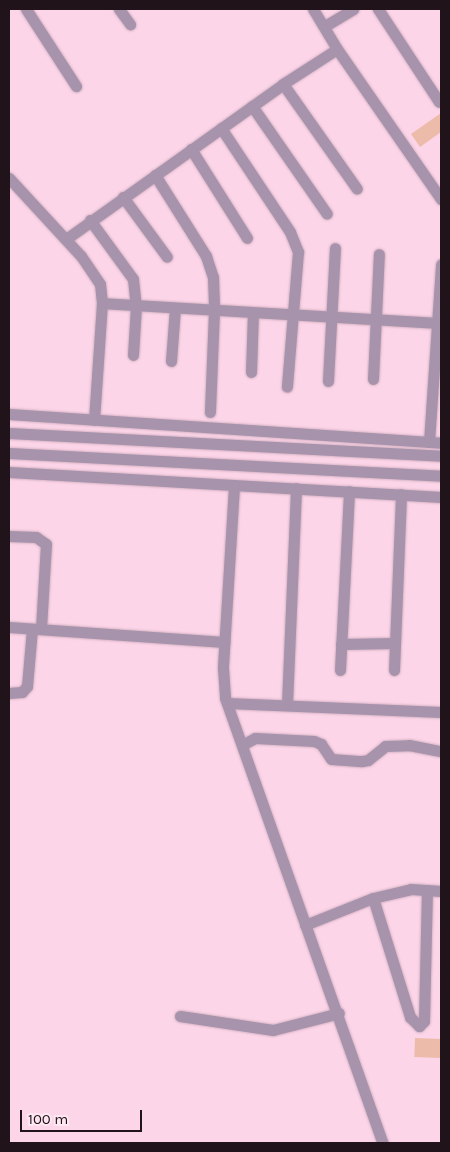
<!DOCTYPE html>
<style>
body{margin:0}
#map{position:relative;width:450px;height:1152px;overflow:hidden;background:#fcd5e8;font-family:Karla,sans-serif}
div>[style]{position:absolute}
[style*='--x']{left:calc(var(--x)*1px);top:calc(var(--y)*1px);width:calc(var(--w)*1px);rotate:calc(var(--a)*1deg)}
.green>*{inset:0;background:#ecbba9;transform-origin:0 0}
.roads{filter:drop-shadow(0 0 1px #d4b2c3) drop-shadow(0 0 1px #d4b2c3)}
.minor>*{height:11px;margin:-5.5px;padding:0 5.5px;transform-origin:5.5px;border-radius:5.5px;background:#a793ac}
span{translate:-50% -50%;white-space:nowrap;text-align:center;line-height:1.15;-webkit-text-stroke:5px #ffe7f2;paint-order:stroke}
.frame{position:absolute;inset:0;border:10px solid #20131a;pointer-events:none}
.scale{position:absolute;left:20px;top:1110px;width:122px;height:22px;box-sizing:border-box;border:2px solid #20131a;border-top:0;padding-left:6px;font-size:15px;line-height:18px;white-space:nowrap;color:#20131a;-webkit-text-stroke:4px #ffe7f2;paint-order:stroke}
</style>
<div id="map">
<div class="green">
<i style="clip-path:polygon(441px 113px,441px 132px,420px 147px,411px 134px)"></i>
<i style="left:415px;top:1038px;width:26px;height:19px;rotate:2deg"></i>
</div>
<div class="roads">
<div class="minor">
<i style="--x:26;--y:9;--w:92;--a:57"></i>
<i style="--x:119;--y:9;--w:19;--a:54"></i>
<i style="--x:313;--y:9;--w:47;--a:59"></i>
<i style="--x:337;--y:49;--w:183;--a:55.3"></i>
<i style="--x:378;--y:9;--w:111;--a:56.7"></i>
<i style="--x:325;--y:26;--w:33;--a:-31"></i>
<i style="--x:283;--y:84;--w:128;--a:54.8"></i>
<i style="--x:252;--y:106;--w:131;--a:55.2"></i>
<i style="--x:221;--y:128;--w:125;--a:56.4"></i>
<i style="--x:290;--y:232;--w:22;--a:68"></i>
<i style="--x:298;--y:252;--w:135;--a:94.7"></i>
<i style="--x:191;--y:149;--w:105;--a:57.8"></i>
<i style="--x:155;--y:175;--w:96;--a:57.8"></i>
<i style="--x:206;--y:256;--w:22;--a:72"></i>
<i style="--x:213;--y:277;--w:34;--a:88"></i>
<i style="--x:214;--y:311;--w:101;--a:92.3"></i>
<i style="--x:9;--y:178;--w:106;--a:47.3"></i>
<i style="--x:81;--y:256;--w:34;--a:56"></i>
<i style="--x:100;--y:284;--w:19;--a:84"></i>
<i style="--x:102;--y:303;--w:117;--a:93.9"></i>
<i style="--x:123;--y:197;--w:74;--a:53.7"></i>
<i style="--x:90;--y:220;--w:73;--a:53.9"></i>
<i style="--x:133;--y:279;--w:27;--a:84"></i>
<i style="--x:136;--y:306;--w:49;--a:93.5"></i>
<i style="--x:66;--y:239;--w:267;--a:-35.5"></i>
<i style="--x:283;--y:84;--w:64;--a:-32.9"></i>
<i style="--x:102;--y:303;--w:340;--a:3.4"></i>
<i style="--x:171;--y:361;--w:53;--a:-85.7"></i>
<i style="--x:251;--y:372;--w:59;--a:-88.1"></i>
<i style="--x:373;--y:379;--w:125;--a:-87.3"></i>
<i style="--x:328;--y:381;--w:133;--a:-87"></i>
<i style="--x:9;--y:414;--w:433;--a:3.8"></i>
<i style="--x:9;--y:433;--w:433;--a:3"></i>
<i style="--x:429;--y:442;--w:178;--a:-86.1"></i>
<i style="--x:9;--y:453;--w:433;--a:3"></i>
<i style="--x:9;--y:472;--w:433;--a:3.3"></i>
<i style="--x:234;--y:486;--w:182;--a:93.5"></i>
<i style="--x:223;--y:668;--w:30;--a:86"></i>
<i style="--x:225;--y:698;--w:472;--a:70.5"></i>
<i style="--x:9;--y:536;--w:27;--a:2"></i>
<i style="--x:36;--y:537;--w:12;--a:35"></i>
<i style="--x:46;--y:544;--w:84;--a:93.4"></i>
<i style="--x:9;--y:627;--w:216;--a:4"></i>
<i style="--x:341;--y:644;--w:54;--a:-1.1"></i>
<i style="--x:340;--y:670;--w:179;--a:-87.1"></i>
<i style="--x:394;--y:670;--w:176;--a:-87.7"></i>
<i style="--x:9;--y:693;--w:13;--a:-4"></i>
<i style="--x:22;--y:692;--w:8;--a:-50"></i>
<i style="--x:27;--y:686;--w:57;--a:-85"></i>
<i style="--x:227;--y:703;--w:214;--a:2.4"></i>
<i style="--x:287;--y:704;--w:216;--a:-87.6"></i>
<i style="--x:242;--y:745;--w:15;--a:-28"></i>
<i style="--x:255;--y:738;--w:59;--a:2.9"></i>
<i style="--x:314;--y:741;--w:8;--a:23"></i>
<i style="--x:321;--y:744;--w:18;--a:56"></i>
<i style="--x:331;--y:759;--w:31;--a:4"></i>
<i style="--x:362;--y:761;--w:6;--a:-9"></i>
<i style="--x:368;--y:760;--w:22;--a:-39"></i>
<i style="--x:385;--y:746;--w:24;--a:-2"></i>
<i style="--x:409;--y:745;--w:33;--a:11"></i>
<i style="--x:373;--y:898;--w:125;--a:72.7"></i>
<i style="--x:410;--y:1017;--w:13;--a:45"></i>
<i style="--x:419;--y:1026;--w:7;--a:-45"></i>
<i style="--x:424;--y:1021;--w:131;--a:-88.7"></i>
<i style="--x:305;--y:925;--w:73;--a:-21.7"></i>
<i style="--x:373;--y:898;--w:39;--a:-13"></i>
<i style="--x:411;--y:889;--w:30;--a:4"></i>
<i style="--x:180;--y:1016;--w:94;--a:8.6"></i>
<i style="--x:273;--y:1030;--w:68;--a:-14.4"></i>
</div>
</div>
<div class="frame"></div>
<div class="scale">100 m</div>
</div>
